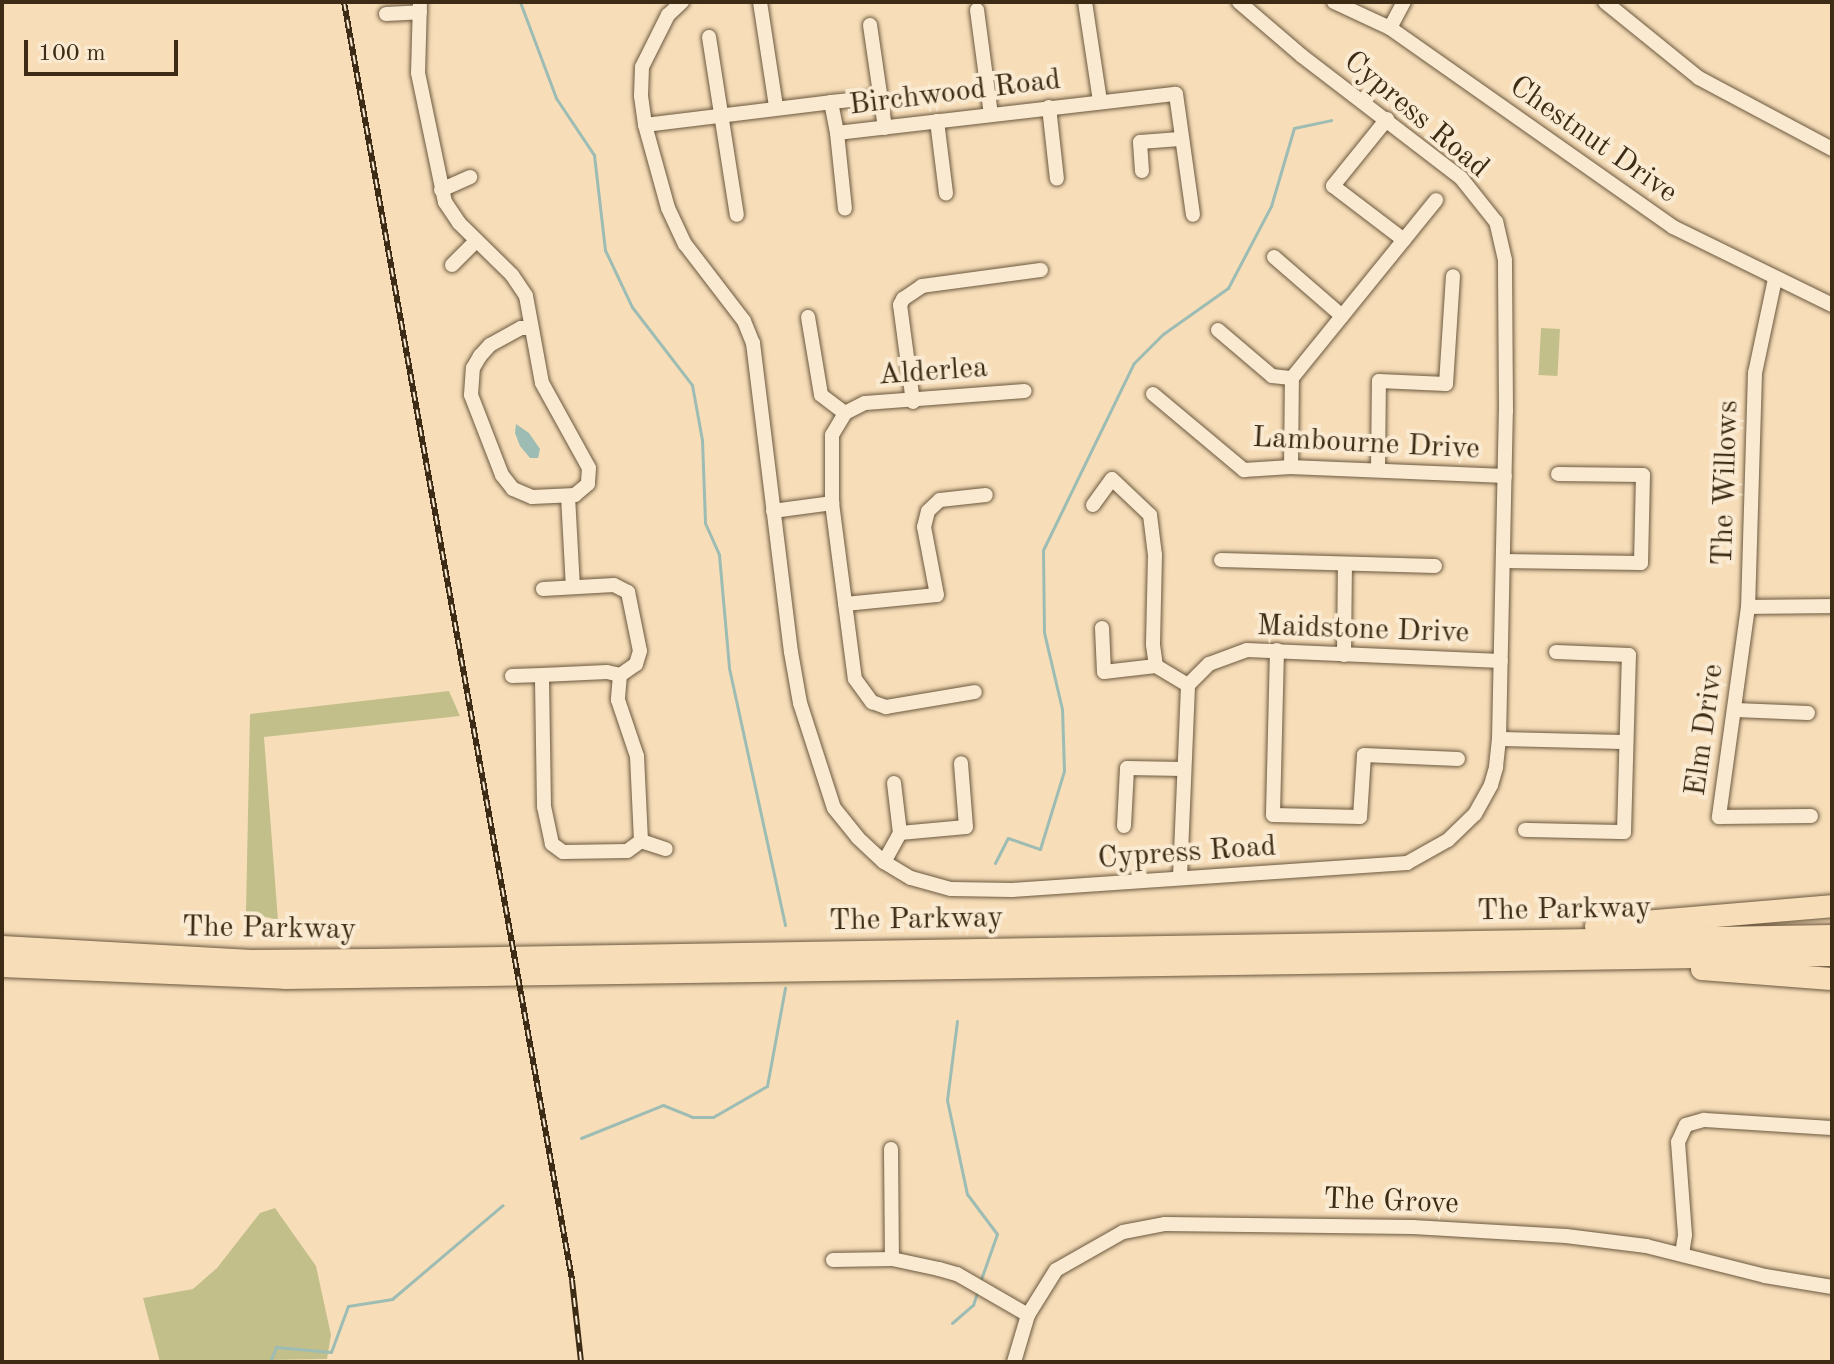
<!DOCTYPE html>
<style>
body{margin:0}
#map{position:relative;width:1834px;height:1364px;overflow:hidden;background:#f7deb9;font-family:"Old Standard TT",serif}
div>[style]{position:absolute}
[style*='--x']{left:calc(var(--x)*1px);top:calc(var(--y)*1px);width:calc(var(--w)*1px);rotate:calc(var(--a)*1deg)}
.green>*{inset:0;background:#c3bf8b;transform-origin:0 0}
.water>*{inset:0;background:#9dbcb3}
.stream>*{height:3px;margin:-1.5px;padding:0 1.5px;transform-origin:1.5px;border-radius:1.5px;background:#9dbcb3}
.roads{filter:drop-shadow(0 0 2px #6c583e) drop-shadow(0 0 2px #6c583e)}
.minor>*{height:14px;margin:-7px;padding:0 7px;transform-origin:7px;border-radius:7px;background:#faead2}
.highway>*{height:22px;margin:-11px;padding:0 11px;transform-origin:11px;border-radius:11px;background:#f7deb9}
.rail>*{height:6px;margin-top:-3px;transform-origin:0;background:repeating-linear-gradient(90deg,#faead2 0 9px,#3d2b15 0 18px);box-sizing:border-box;border-block:2px solid #3d2b15}
span{translate:-50% -50%;white-space:nowrap;text-align:center;line-height:1.15;-webkit-text-stroke:8px #faead2;paint-order:stroke}
.street-label{font-size:30px;color:#3d2b15}
.frame{position:absolute;inset:0;border:4px solid #3d2b15;pointer-events:none}
.scale{position:absolute;left:24px;top:40px;width:154px;height:36px;box-sizing:border-box;border:4px solid #3d2b15;border-top:0;padding-left:10px;font-size:24px;line-height:28px;white-space:nowrap;color:#3d2b15;-webkit-text-stroke:6px #faead2;paint-order:stroke}
</style>
<div id="map">
<div class="green">
<i style="left:1541px;top:328px;width:19px;height:47px;rotate:3deg"></i>
<i style="clip-path:polygon(449px 691px,460px 716px,264px 737px,278px 920px,246px 912px,250px 714px)"></i>
<i style="clip-path:polygon(275px 1208px,316px 1266px,331px 1335px,327px 1359px,160px 1362px,143px 1298px,193px 1289px,217px 1268px,260px 1213px)"></i>
</div>
<div class="water">
<i style="clip-path:polygon(516px 424px,529px 433px,540px 449px,538px 458px,530px 458px,520px 446px,515px 433px)"></i>
</div>
<div class="stream">
<i style="--x:520;--y:2;--w:103;--a:69.4"></i>
<i style="--x:556;--y:98;--w:69;--a:56.3"></i>
<i style="--x:594;--y:155;--w:96;--a:83.4"></i>
<i style="--x:605;--y:250;--w:63;--a:64.7"></i>
<i style="--x:632;--y:307;--w:98;--a:52.4"></i>
<i style="--x:692;--y:385;--w:56;--a:79.7"></i>
<i style="--x:702;--y:440;--w:83;--a:87.9"></i>
<i style="--x:705;--y:523;--w:35;--a:66"></i>
<i style="--x:719;--y:555;--w:113;--a:84.9"></i>
<i style="--x:729;--y:668;--w:263;--a:77.7"></i>
<i style="--x:995;--y:863;--w:28;--a:-63"></i>
<i style="--x:1008;--y:838;--w:34;--a:19"></i>
<i style="--x:1040;--y:849;--w:82;--a:-72.9"></i>
<i style="--x:1064;--y:771;--w:62;--a:-91.8"></i>
<i style="--x:1062;--y:709;--w:79;--a:-103.2"></i>
<i style="--x:1044;--y:632;--w:82;--a:-90.7"></i>
<i style="--x:1043;--y:550;--w:208;--a:-64.1"></i>
<i style="--x:1134;--y:363;--w:41;--a:-45"></i>
<i style="--x:1163;--y:334;--w:80;--a:-35.3"></i>
<i style="--x:1228;--y:288;--w:93;--a:-62.3"></i>
<i style="--x:1271;--y:206;--w:81;--a:-73.6"></i>
<i style="--x:1294;--y:128;--w:38;--a:-12"></i>
<i style="--x:957;--y:1021;--w:80;--a:97.2"></i>
<i style="--x:947;--y:1100;--w:96;--a:78"></i>
<i style="--x:967;--y:1194;--w:50;--a:53.1"></i>
<i style="--x:997;--y:1234;--w:51;--a:109.5"></i>
<i style="--x:581;--y:1138;--w:88;--a:-21.9"></i>
<i style="--x:663;--y:1105;--w:31;--a:22"></i>
<i style="--x:692;--y:1117;--w:21;--a:0"></i>
<i style="--x:713;--y:1117;--w:62;--a:-29.9"></i>
<i style="--x:767;--y:1086;--w:100;--a:-79.6"></i>
<i style="--x:952;--y:1323;--w:28;--a:-41"></i>
<i style="--x:973;--y:1305;--w:13;--a:-72"></i>
<i style="--x:270;--y:1362;--w:16;--a:-68"></i>
<i style="--x:276;--y:1347;--w:55;--a:5.2"></i>
<i style="--x:331;--y:1352;--w:49;--a:-69.7"></i>
<i style="--x:348;--y:1306;--w:45;--a:-9"></i>
<i style="--x:392;--y:1299;--w:145;--a:-40.3"></i>
</div>
<div class="roads">
<div class="minor">
<i style="--x:420;--y:2;--w:71;--a:91.6"></i>
<i style="--x:418;--y:73;--w:132;--a:78.2"></i>
<i style="--x:445;--y:202;--w:25;--a:56"></i>
<i style="--x:459;--y:223;--w:74;--a:44.5"></i>
<i style="--x:512;--y:275;--w:25;--a:56"></i>
<i style="--x:526;--y:296;--w:88;--a:79.6"></i>
<i style="--x:542;--y:383;--w:97;--a:61.1"></i>
<i style="--x:589;--y:468;--w:16;--a:94"></i>
<i style="--x:588;--y:484;--w:17;--a:140"></i>
<i style="--x:575;--y:495;--w:43;--a:177.3"></i>
<i style="--x:532;--y:497;--w:21;--a:-157"></i>
<i style="--x:513;--y:489;--w:18;--a:-128"></i>
<i style="--x:502;--y:475;--w:86;--a:-111.2"></i>
<i style="--x:471;--y:395;--w:27;--a:-86"></i>
<i style="--x:473;--y:368;--w:14;--a:-60"></i>
<i style="--x:480;--y:356;--w:15;--a:-48"></i>
<i style="--x:490;--y:345;--w:35;--a:-29"></i>
<i style="--x:521;--y:328;--w:10;--a:0"></i>
<i style="--x:682;--y:2;--w:19;--a:137"></i>
<i style="--x:668;--y:15;--w:58;--a:116.6"></i>
<i style="--x:642;--y:67;--w:29;--a:92"></i>
<i style="--x:641;--y:96;--w:29;--a:82"></i>
<i style="--x:645;--y:125;--w:86;--a:74.5"></i>
<i style="--x:668;--y:208;--w:40;--a:65"></i>
<i style="--x:685;--y:244;--w:97;--a:52.5"></i>
<i style="--x:744;--y:321;--w:24;--a:68"></i>
<i style="--x:753;--y:343;--w:311;--a:83"></i>
<i style="--x:791;--y:652;--w:52;--a:80"></i>
<i style="--x:800;--y:703;--w:110;--a:72.1"></i>
<i style="--x:834;--y:808;--w:38;--a:51"></i>
<i style="--x:858;--y:838;--w:35;--a:43"></i>
<i style="--x:884;--y:862;--w:31;--a:31"></i>
<i style="--x:911;--y:878;--w:41;--a:15.4"></i>
<i style="--x:951;--y:889;--w:61;--a:0.9"></i>
<i style="--x:1012;--y:890;--w:396;--a:-3.9"></i>
<i style="--x:1407;--y:863;--w:47;--a:-29.3"></i>
<i style="--x:1448;--y:840;--w:37;--a:-44"></i>
<i style="--x:1475;--y:814;--w:33;--a:-61"></i>
<i style="--x:1491;--y:785;--w:19;--a:-74"></i>
<i style="--x:1496;--y:767;--w:28;--a:-84"></i>
<i style="--x:1499;--y:739;--w:328;--a:-88.8"></i>
<i style="--x:1506;--y:411;--w:151;--a:-90.4"></i>
<i style="--x:1505;--y:260;--w:39;--a:-103"></i>
<i style="--x:1496;--y:222;--w:56;--a:-128.5"></i>
<i style="--x:1461;--y:178;--w:200;--a:-142.5"></i>
<i style="--x:1302;--y:56;--w:83;--a:-139.4"></i>
<i style="--x:760;--y:2;--w:106;--a:81.3"></i>
<i style="--x:1085;--y:2;--w:100;--a:81.4"></i>
<i style="--x:1334;--y:2;--w:62;--a:24.9"></i>
<i style="--x:1390;--y:28;--w:346;--a:35.1"></i>
<i style="--x:1673;--y:227;--w:177;--a:26.1"></i>
<i style="--x:1605;--y:2;--w:121;--a:39"></i>
<i style="--x:1699;--y:78;--w:151;--a:28.1"></i>
<i style="--x:977;--y:10;--w:106;--a:82.4"></i>
<i style="--x:386;--y:14;--w:34;--a:-3"></i>
<i style="--x:870;--y:25;--w:104;--a:81.7"></i>
<i style="--x:1390;--y:28;--w:30;--a:-62"></i>
<i style="--x:709;--y:37;--w:180;--a:81.1"></i>
<i style="--x:831;--y:102;--w:50;--a:-5.7"></i>
<i style="--x:1049;--y:107;--w:72;--a:83.7"></i>
<i style="--x:1387;--y:119;--w:86;--a:128.9"></i>
<i style="--x:1333;--y:186;--w:89;--a:37.3"></i>
<i style="--x:937;--y:121;--w:73;--a:82.9"></i>
<i style="--x:645;--y:125;--w:187;--a:-7"></i>
<i style="--x:831;--y:102;--w:32;--a:79"></i>
<i style="--x:837;--y:133;--w:341;--a:-6.6"></i>
<i style="--x:1176;--y:94;--w:122;--a:82"></i>
<i style="--x:837;--y:133;--w:76;--a:84"></i>
<i style="--x:1142;--y:171;--w:29;--a:-94"></i>
<i style="--x:1140;--y:142;--w:40;--a:-4.3"></i>
<i style="--x:441;--y:190;--w:32;--a:-24"></i>
<i style="--x:1274;--y:257;--w:90;--a:40.9"></i>
<i style="--x:452;--y:265;--w:34;--a:-45"></i>
<i style="--x:1775;--y:279;--w:96;--a:102"></i>
<i style="--x:1755;--y:373;--w:234;--a:91.7"></i>
<i style="--x:1748;--y:607;--w:84;--a:-0.7"></i>
<i style="--x:808;--y:317;--w:79;--a:80.5"></i>
<i style="--x:821;--y:395;--w:30;--a:37"></i>
<i style="--x:1218;--y:330;--w:71;--a:40.4"></i>
<i style="--x:1272;--y:376;--w:20;--a:6"></i>
<i style="--x:1153;--y:394;--w:119;--a:39.9"></i>
<i style="--x:1244;--y:470;--w:47;--a:-3.7"></i>
<i style="--x:1291;--y:467;--w:214;--a:2.4"></i>
<i style="--x:913;--y:402;--w:98;--a:-97.6"></i>
<i style="--x:900;--y:305;--w:7;--a:-63"></i>
<i style="--x:903;--y:299;--w:23;--a:-34"></i>
<i style="--x:922;--y:286;--w:120;--a:-7.7"></i>
<i style="--x:1291;--y:467;--w:89;--a:-89.4"></i>
<i style="--x:1292;--y:378;--w:229;--a:-51"></i>
<i style="--x:1378;--y:470;--w:89;--a:-89.4"></i>
<i style="--x:1379;--y:381;--w:67;--a:2.6"></i>
<i style="--x:1446;--y:384;--w:108;--a:-86.3"></i>
<i style="--x:568;--y:496;--w:91;--a:86.9"></i>
<i style="--x:832;--y:503;--w:68;--a:-90"></i>
<i style="--x:832;--y:435;--w:26;--a:-59"></i>
<i style="--x:845;--y:413;--w:22;--a:-27"></i>
<i style="--x:865;--y:403;--w:160;--a:-4.3"></i>
<i style="--x:1093;--y:505;--w:32;--a:-54"></i>
<i style="--x:1112;--y:479;--w:52;--a:43.5"></i>
<i style="--x:1150;--y:515;--w:40;--a:82.9"></i>
<i style="--x:1155;--y:555;--w:90;--a:91.3"></i>
<i style="--x:1153;--y:645;--w:21;--a:82"></i>
<i style="--x:1156;--y:666;--w:37;--a:31"></i>
<i style="--x:773;--y:511;--w:60;--a:-7.7"></i>
<i style="--x:832;--y:503;--w:177;--a:82.6"></i>
<i style="--x:855;--y:679;--w:29;--a:54"></i>
<i style="--x:872;--y:702;--w:15;--a:20"></i>
<i style="--x:886;--y:707;--w:90;--a:-9.6"></i>
<i style="--x:1221;--y:560;--w:214;--a:1.6"></i>
<i style="--x:1503;--y:561;--w:138;--a:0.8"></i>
<i style="--x:1641;--y:563;--w:88;--a:-88.7"></i>
<i style="--x:1643;--y:475;--w:85;--a:-179.3"></i>
<i style="--x:543;--y:589;--w:71;--a:-3.2"></i>
<i style="--x:614;--y:585;--w:16;--a:27"></i>
<i style="--x:628;--y:592;--w:60;--a:78.5"></i>
<i style="--x:640;--y:651;--w:14;--a:107"></i>
<i style="--x:636;--y:664;--w:19;--a:145"></i>
<i style="--x:845;--y:604;--w:92;--a:-5.6"></i>
<i style="--x:937;--y:595;--w:69;--a:-100.8"></i>
<i style="--x:924;--y:527;--w:16;--a:-76"></i>
<i style="--x:928;--y:511;--w:16;--a:-43"></i>
<i style="--x:940;--y:500;--w:46;--a:-6.2"></i>
<i style="--x:1748;--y:607;--w:212;--a:97.9"></i>
<i style="--x:1719;--y:817;--w:92;--a:-0.6"></i>
<i style="--x:1102;--y:628;--w:44;--a:87.4"></i>
<i style="--x:1104;--y:672;--w:52;--a:-6.6"></i>
<i style="--x:1277;--y:650;--w:165;--a:91.4"></i>
<i style="--x:1273;--y:815;--w:87;--a:1.3"></i>
<i style="--x:1360;--y:817;--w:62;--a:-86.3"></i>
<i style="--x:1364;--y:755;--w:94;--a:2.4"></i>
<i style="--x:1344;--y:655;--w:91;--a:-89.4"></i>
<i style="--x:607;--y:672;--w:13;--a:13"></i>
<i style="--x:620;--y:675;--w:25;--a:95"></i>
<i style="--x:618;--y:700;--w:59;--a:71.3"></i>
<i style="--x:637;--y:756;--w:85;--a:87.3"></i>
<i style="--x:641;--y:841;--w:17;--a:144"></i>
<i style="--x:627;--y:851;--w:64;--a:179.1"></i>
<i style="--x:563;--y:852;--w:14;--a:-144"></i>
<i style="--x:552;--y:844;--w:38;--a:-102"></i>
<i style="--x:544;--y:807;--w:132;--a:-90.9"></i>
<i style="--x:542;--y:675;--w:65;--a:-2.6"></i>
<i style="--x:512;--y:676;--w:30;--a:-2"></i>
<i style="--x:1736;--y:710;--w:72;--a:2.4"></i>
<i style="--x:1499;--y:739;--w:127;--a:1.4"></i>
<i style="--x:894;--y:783;--w:50;--a:83.2"></i>
<i style="--x:1124;--y:826;--w:58;--a:-87"></i>
<i style="--x:1127;--y:768;--w:56;--a:1"></i>
<i style="--x:1525;--y:830;--w:99;--a:1.2"></i>
<i style="--x:1624;--y:832;--w:177;--a:-88.4"></i>
<i style="--x:1629;--y:655;--w:73;--a:-177.6"></i>
<i style="--x:641;--y:841;--w:26;--a:18"></i>
<i style="--x:884;--y:862;--w:33;--a:-61"></i>
<i style="--x:900;--y:833;--w:66;--a:-5.2"></i>
<i style="--x:966;--y:827;--w:64;--a:-94.5"></i>
<i style="--x:1180;--y:877;--w:192;--a:-87.6"></i>
<i style="--x:1188;--y:685;--w:30;--a:-45"></i>
<i style="--x:1209;--y:664;--w:40;--a:-20.2"></i>
<i style="--x:1247;--y:650;--w:254;--a:2.5"></i>
<i style="--x:891;--y:1149;--w:110;--a:89.5"></i>
<i style="--x:1682;--y:1254;--w:19;--a:-81"></i>
<i style="--x:1685;--y:1235;--w:93;--a:-94.3"></i>
<i style="--x:1678;--y:1142;--w:19;--a:-65"></i>
<i style="--x:1686;--y:1125;--w:19;--a:-16"></i>
<i style="--x:1704;--y:1120;--w:128;--a:3.6"></i>
<i style="--x:833;--y:1260;--w:59;--a:-1"></i>
<i style="--x:892;--y:1259;--w:48;--a:12"></i>
<i style="--x:939;--y:1269;--w:19;--a:16"></i>
<i style="--x:957;--y:1274;--w:82;--a:30"></i>
<i style="--x:1014;--y:1362;--w:49;--a:-73.4"></i>
<i style="--x:1028;--y:1315;--w:53;--a:-58.1"></i>
<i style="--x:1056;--y:1270;--w:77;--a:-29.6"></i>
<i style="--x:1123;--y:1232;--w:43;--a:-10.8"></i>
<i style="--x:1165;--y:1224;--w:248;--a:0.7"></i>
<i style="--x:1413;--y:1227;--w:153;--a:3.4"></i>
<i style="--x:1566;--y:1236;--w:81;--a:7.1"></i>
<i style="--x:1646;--y:1246;--w:123;--a:14.1"></i>
<i style="--x:1765;--y:1276;--w:68;--a:9.3"></i>
</div>
<div class="highway">
<i style="--x:1596;--y:926;--w:237;--a:-4.8"></i>
<i style="--x:2;--y:947;--w:249;--a:3.2"></i>
<i style="--x:251;--y:961;--w:124;--a:-0.5"></i>
<i style="--x:375;--y:960;--w:1457;--a:-0.94"></i>
<i style="--x:2;--y:966;--w:283;--a:2.4"></i>
<i style="--x:285;--y:978;--w:1547;--a:-0.85"></i>
<i style="--x:1702;--y:969;--w:130;--a:4.4"></i>
</div>
</div>
<div class="rail">
<i style="--x:344;--y:2;--w:1298;--a:79.88"></i>
<i style="--x:572;--y:1280;--w:82;--a:83.7"></i>
</div>
<div class="street-label">
<span style="left:955px;top:93px;rotate:-7deg">Birchwood Road</span>
<span style="left:1416px;top:115px;rotate:40deg">Cypress Road</span>
<span style="left:1593px;top:140px;rotate:35deg">Chestnut Drive</span>
<span style="left:933px;top:372px;rotate:-4deg">Alderlea</span>
<span style="left:1366px;top:444px;rotate:3deg">Lambourne Drive</span>
<span style="left:1726px;top:483px;rotate:-88deg">The Willows</span>
<span style="left:1363px;top:630px;rotate:2deg">Maidstone Drive</span>
<span style="left:1705px;top:730px;rotate:-82deg">Elm Drive</span>
<span style="left:1187px;top:853px;rotate:-4deg">Cypress Road</span>
<span style="left:1564px;top:910px;rotate:-1deg">The Parkway</span>
<span style="left:916px;top:920px;rotate:-1deg">The Parkway</span>
<span style="left:269px;top:929px;rotate:1deg">The Parkway</span>
<span style="left:1391px;top:1202px;rotate:2deg">The Grove</span>
</div>
<div class="frame"></div>
<div class="scale">100 m</div>
</div>
